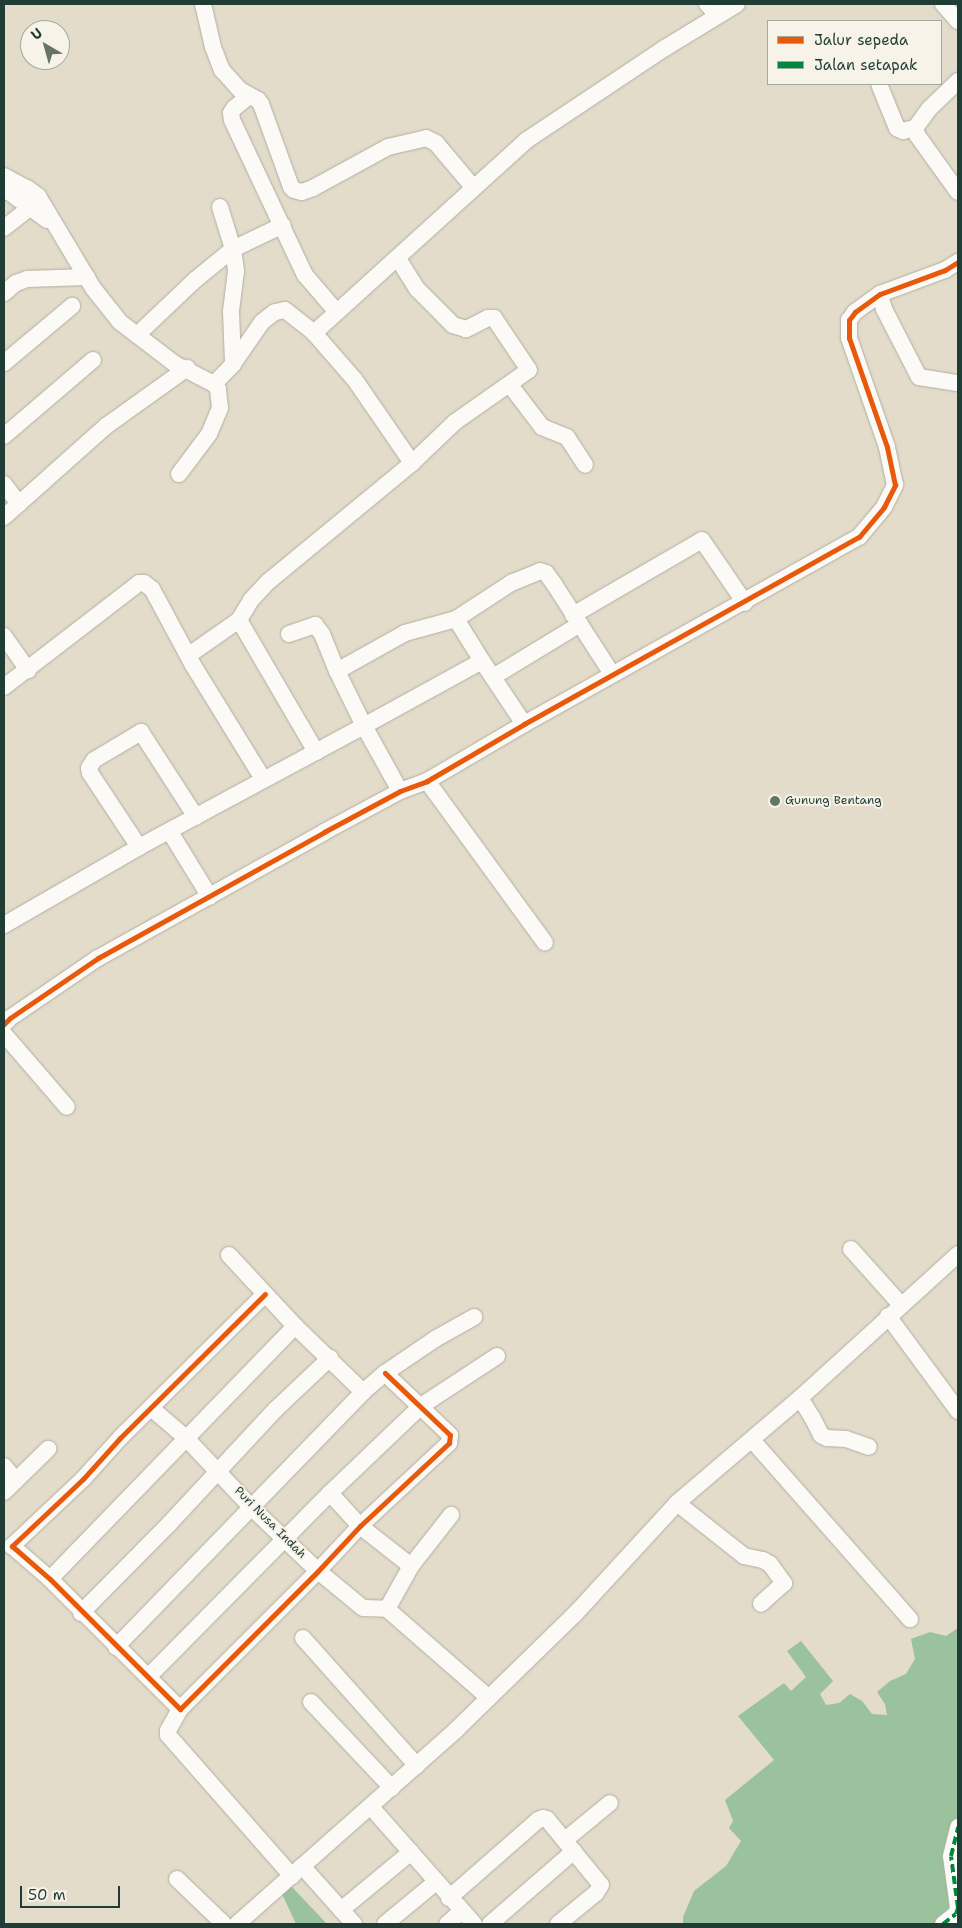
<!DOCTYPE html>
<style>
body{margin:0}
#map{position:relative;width:962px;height:1928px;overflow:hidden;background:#e4dcca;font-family:"Shantell Sans",sans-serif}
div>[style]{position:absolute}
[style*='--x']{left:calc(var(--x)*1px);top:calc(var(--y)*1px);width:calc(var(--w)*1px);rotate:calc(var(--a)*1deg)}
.forest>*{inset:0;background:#99c29d}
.roads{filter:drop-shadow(0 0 1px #b0aea2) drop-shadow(0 0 1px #b0aea2)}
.minor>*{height:16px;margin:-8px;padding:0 8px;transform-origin:8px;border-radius:8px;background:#fbfaf7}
.quiet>*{height:4px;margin-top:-2px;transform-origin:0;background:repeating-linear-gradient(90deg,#00873e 0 8px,transparent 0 12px)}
.cycleway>*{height:5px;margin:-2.5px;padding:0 2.5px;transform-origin:2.5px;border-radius:2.5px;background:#e8590c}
.dots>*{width:14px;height:14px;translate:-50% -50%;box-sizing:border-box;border:2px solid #f7f3e8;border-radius:50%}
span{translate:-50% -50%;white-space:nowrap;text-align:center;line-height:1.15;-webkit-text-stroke:4px #f7f3e8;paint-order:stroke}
.poi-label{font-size:12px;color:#1f3d34}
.left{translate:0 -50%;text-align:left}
.street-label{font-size:12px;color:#1f3d34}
.frame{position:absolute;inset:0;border:5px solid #1f3d34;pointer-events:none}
.legend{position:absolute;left:767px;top:20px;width:175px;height:65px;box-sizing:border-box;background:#f7f3e8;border:1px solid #a1aaa0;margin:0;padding:6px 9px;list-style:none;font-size:15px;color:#1f3d34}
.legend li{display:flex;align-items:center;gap:10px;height:25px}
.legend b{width:25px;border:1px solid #a1aaa0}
.north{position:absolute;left:20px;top:20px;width:50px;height:50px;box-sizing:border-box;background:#f7f3e8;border:1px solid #a1aaa0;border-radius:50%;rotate:322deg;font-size:14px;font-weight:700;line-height:20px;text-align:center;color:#1f3d34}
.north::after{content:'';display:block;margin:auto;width:18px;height:22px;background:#647568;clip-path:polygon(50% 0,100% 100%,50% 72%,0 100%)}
.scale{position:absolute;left:20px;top:1886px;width:100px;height:22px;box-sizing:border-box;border:2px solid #1f3d34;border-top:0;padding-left:6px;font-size:15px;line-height:18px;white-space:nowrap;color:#1f3d34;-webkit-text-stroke:4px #f7f3e8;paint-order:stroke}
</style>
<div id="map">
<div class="forest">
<i style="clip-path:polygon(958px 1628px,958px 1924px,683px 1924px,683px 1917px,694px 1891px,726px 1866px,741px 1841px,729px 1828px,733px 1821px,725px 1800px,774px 1760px,738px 1716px,784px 1683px,791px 1691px,806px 1677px,787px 1651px,801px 1641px,833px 1681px,820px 1694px,826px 1705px,839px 1703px,850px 1694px,862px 1701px,872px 1714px,887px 1715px,885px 1704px,877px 1692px,890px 1681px,906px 1674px,915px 1659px,911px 1639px,930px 1632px,946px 1636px)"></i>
<i style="clip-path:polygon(291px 1886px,327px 1924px,296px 1924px,282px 1894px)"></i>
</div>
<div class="roads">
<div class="minor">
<i style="--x:203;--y:4;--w:44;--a:76.9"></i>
<i style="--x:213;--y:47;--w:25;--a:69"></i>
<i style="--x:222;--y:70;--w:27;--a:48"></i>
<i style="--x:240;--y:90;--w:21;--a:29"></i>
<i style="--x:258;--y:100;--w:5;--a:53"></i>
<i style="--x:261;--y:104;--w:88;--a:70.1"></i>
<i style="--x:291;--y:187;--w:4;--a:45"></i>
<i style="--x:294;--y:190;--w:8;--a:14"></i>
<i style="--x:302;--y:192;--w:12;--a:-20"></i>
<i style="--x:313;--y:188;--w:85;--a:-28.7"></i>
<i style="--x:388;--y:147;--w:39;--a:-13"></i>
<i style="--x:426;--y:138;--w:11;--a:27"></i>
<i style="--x:436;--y:143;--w:57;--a:49.9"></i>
<i style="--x:707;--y:4;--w:15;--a:48"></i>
<i style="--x:943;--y:4;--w:23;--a:49"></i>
<i style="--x:958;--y:81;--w:40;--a:136"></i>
<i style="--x:929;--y:109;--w:24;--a:126"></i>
<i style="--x:915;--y:128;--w:7;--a:74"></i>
<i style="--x:917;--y:135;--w:70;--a:54.3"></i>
<i style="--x:879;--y:84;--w:48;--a:67.8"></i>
<i style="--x:897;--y:128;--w:7;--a:27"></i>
<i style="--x:903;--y:131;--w:12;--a:-14"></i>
<i style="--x:249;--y:96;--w:19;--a:141"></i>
<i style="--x:234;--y:108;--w:6;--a:121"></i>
<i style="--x:231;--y:113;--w:7;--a:82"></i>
<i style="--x:232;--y:120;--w:171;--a:64.8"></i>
<i style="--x:305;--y:275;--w:48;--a:49.3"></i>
<i style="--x:4;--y:176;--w:26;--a:28"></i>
<i style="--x:27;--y:188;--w:14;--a:36"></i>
<i style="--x:38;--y:196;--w:107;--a:59.1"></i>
<i style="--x:93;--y:288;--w:43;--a:51.5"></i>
<i style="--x:120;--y:322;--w:69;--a:37.4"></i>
<i style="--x:175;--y:364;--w:44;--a:27.1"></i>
<i style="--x:214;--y:384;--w:6;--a:51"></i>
<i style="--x:218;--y:389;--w:19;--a:84"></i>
<i style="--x:220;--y:408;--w:28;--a:113"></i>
<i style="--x:209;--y:434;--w:50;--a:126.9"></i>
<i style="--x:4;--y:191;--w:5;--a:11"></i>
<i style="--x:9;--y:192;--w:47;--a:36.4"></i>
<i style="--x:220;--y:207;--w:44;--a:72.8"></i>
<i style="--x:233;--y:249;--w:22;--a:82"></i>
<i style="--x:236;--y:271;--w:40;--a:97.1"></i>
<i style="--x:231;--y:311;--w:53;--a:87.8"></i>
<i style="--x:4;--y:228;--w:34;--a:-38"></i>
<i style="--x:4;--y:293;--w:16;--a:-40"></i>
<i style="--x:16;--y:283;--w:12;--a:-20"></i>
<i style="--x:27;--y:279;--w:60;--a:-1.9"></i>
<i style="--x:880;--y:294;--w:16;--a:75"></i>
<i style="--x:884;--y:309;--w:76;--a:62.8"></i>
<i style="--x:919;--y:377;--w:39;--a:9"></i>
<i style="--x:314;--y:333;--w:287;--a:-42.2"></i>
<i style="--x:527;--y:140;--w:166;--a:-33.7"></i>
<i style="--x:665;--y:48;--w:84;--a:-31.4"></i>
<i style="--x:137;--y:335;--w:80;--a:-43.5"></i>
<i style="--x:195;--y:280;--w:49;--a:-39.2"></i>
<i style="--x:233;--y:249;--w:55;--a:-25.6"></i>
<i style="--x:4;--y:363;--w:89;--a:-40"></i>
<i style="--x:214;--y:384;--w:28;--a:-46"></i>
<i style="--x:233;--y:364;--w:51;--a:-55.4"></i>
<i style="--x:262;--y:322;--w:16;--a:-38"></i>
<i style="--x:275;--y:312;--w:10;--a:-11"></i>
<i style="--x:285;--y:310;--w:37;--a:38"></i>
<i style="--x:314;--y:333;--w:62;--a:48.9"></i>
<i style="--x:355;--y:380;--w:101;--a:55.5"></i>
<i style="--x:510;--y:385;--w:53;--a:52.7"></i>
<i style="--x:542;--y:427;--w:27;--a:22"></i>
<i style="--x:567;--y:437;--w:33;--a:57"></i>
<i style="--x:4;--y:436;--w:117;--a:-40.5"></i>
<i style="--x:4;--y:484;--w:25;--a:53"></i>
<i style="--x:4;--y:517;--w:137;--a:-41.7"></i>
<i style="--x:106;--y:426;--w:100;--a:-35.6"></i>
<i style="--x:573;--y:615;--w:149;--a:-30.2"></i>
<i style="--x:702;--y:540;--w:76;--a:55.7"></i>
<i style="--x:456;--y:619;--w:49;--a:58.2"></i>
<i style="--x:239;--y:620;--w:153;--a:59.7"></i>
<i style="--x:289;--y:634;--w:28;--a:-19"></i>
<i style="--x:315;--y:625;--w:11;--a:52"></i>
<i style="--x:322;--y:634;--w:40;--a:68"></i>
<i style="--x:4;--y:636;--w:42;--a:54.8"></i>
<i style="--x:189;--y:655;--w:61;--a:-35"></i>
<i style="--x:239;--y:620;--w:23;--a:-59"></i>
<i style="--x:251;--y:600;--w:26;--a:-47"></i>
<i style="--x:269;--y:581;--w:185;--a:-39.5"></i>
<i style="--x:412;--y:463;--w:59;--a:-43.6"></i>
<i style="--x:455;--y:422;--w:90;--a:-35.1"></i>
<i style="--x:529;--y:370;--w:63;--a:-123.9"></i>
<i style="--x:494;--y:318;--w:6;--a:180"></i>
<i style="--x:488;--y:318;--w:25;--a:153"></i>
<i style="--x:466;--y:329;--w:14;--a:-163"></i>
<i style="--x:453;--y:325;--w:51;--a:-135"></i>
<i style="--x:417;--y:289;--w:36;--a:-122"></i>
<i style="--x:493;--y:677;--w:102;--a:-31.3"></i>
<i style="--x:4;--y:687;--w:170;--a:-37.6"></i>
<i style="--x:139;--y:583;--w:5;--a:0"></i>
<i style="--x:144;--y:583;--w:10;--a:37"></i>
<i style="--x:152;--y:589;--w:86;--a:61.7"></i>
<i style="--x:193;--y:665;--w:134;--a:58.4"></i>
<i style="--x:524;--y:724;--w:76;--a:-123.7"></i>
<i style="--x:482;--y:661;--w:135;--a:151.2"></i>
<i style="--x:364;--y:726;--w:61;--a:-116.1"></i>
<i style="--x:337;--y:671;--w:78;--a:-29.2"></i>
<i style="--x:405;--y:633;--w:53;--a:-15.4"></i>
<i style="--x:456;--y:619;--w:66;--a:-33.2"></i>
<i style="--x:511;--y:583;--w:31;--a:-22"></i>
<i style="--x:540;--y:571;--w:6;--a:18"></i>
<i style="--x:546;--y:573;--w:14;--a:54"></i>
<i style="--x:554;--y:584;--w:107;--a:57.2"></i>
<i style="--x:427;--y:781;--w:200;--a:53.9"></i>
<i style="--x:170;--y:832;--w:76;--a:58.4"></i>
<i style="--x:139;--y:847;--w:89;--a:-123.5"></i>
<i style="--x:90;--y:773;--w:5;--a:-101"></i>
<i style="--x:89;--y:768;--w:9;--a:-58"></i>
<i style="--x:94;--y:760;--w:55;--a:-30.8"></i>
<i style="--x:141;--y:732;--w:101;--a:57.1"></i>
<i style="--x:4;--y:925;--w:156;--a:-30"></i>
<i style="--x:139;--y:847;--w:255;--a:-28.3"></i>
<i style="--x:364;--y:726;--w:74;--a:61"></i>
<i style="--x:4;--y:1024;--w:8;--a:-45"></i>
<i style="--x:10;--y:1018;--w:107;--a:-34.3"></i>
<i style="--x:98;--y:958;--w:259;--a:-29.1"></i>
<i style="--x:324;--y:832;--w:86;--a:-28.3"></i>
<i style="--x:400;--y:791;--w:29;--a:-20"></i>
<i style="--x:427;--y:781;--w:113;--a:-30.4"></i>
<i style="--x:524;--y:724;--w:384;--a:-29.2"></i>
<i style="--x:859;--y:537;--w:39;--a:-50"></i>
<i style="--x:884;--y:507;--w:25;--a:-63"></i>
<i style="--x:895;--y:485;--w:39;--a:-102"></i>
<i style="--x:887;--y:447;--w:115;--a:-109.2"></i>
<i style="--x:849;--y:338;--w:18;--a:-90"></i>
<i style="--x:849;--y:320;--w:10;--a:-53"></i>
<i style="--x:855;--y:312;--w:31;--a:-36"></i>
<i style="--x:880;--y:294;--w:69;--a:-20.3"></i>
<i style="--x:945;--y:270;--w:15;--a:-32"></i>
<i style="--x:4;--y:1034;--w:96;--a:49.2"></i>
<i style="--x:851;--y:1249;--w:75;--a:48.2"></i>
<i style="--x:265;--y:1294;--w:204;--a:135.2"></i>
<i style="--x:120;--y:1438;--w:55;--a:132.1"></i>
<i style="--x:83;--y:1479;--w:98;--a:136.7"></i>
<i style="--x:12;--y:1546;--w:50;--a:41"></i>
<i style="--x:50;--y:1579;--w:184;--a:45"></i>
<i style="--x:180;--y:1709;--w:195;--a:-45"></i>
<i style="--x:318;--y:1571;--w:62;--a:-47"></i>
<i style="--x:360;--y:1526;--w:122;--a:-43"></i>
<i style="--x:449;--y:1443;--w:8;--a:-83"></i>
<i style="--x:450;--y:1435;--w:90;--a:-136.4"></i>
<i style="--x:888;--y:1316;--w:118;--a:53.6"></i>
<i style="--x:295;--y:1326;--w:95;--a:44.1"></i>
<i style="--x:800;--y:1398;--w:22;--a:58"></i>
<i style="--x:812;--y:1417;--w:20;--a:63"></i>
<i style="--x:821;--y:1435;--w:7;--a:27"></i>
<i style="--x:827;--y:1438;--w:19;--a:3"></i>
<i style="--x:846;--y:1439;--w:24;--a:19"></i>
<i style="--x:151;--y:1408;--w:45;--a:40.5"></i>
<i style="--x:185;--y:1437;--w:98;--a:46.7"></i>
<i style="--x:252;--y:1508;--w:91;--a:43.7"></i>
<i style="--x:318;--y:1571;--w:58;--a:39.4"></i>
<i style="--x:363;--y:1608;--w:24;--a:2"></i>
<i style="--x:387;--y:1609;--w:135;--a:41.1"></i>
<i style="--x:752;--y:1440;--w:239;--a:48.6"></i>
<i style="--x:4;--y:1466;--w:19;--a:51"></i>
<i style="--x:4;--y:1492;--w:62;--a:-44.3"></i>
<i style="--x:330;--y:1493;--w:45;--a:47.7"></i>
<i style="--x:360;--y:1526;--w:65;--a:38.1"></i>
<i style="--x:677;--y:1503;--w:85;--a:38.3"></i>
<i style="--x:744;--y:1556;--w:19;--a:12"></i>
<i style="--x:763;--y:1560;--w:8;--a:30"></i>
<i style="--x:770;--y:1564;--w:24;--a:54"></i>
<i style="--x:784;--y:1583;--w:31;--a:138"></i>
<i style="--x:50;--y:1579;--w:352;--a:-45.9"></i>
<i style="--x:295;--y:1326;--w:97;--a:-132.9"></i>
<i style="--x:387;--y:1609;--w:49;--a:-60.8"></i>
<i style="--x:411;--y:1566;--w:65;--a:-51.9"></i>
<i style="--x:81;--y:1613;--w:125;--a:-45.3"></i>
<i style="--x:169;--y:1524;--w:156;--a:-47.1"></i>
<i style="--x:275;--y:1410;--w:76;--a:-43.4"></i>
<i style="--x:303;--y:1638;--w:171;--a:48.3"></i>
<i style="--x:116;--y:1647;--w:355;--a:-45.9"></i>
<i style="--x:363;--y:1392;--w:29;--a:-41"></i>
<i style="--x:385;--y:1373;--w:60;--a:-34.2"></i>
<i style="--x:435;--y:1339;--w:45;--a:-29.4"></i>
<i style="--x:148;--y:1677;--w:259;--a:-45.3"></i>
<i style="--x:330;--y:1493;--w:126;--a:-43.7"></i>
<i style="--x:421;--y:1406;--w:91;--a:-33.3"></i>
<i style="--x:311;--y:1702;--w:118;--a:46.7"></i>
<i style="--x:180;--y:1709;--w:25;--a:119"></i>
<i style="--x:168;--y:1731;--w:4;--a:90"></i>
<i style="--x:168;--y:1735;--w:188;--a:48.7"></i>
<i style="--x:371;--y:1807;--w:156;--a:48.6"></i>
<i style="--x:565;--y:1840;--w:58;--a:-39.4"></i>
<i style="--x:302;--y:1866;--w:78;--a:48.1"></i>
<i style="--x:177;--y:1879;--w:65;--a:43.8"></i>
<i style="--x:449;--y:1898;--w:118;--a:-41.2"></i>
<i style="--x:538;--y:1820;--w:5;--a:-22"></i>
<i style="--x:543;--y:1818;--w:4;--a:14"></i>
<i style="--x:547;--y:1819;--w:85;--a:50.7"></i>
<i style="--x:601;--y:1885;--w:9;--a:122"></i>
<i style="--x:596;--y:1893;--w:49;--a:140.8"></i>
<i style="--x:341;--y:1910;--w:91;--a:-39.6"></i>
<i style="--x:237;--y:1924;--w:293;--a:-41.5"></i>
<i style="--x:456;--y:1730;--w:166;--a:-44.3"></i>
<i style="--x:575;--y:1614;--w:151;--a:-47.4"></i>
<i style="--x:677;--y:1503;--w:162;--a:-40.5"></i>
<i style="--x:800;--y:1398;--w:214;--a:-42.3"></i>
<i style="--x:385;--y:1924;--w:66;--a:-39.5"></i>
<i style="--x:447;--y:1924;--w:20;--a:-41"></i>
<i style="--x:490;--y:1924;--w:111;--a:-41"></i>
<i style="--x:943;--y:1924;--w:16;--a:-38"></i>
<i style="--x:956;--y:1914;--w:6;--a:-72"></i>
<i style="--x:958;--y:1908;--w:52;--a:-97.7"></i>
<i style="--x:951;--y:1856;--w:30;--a:-76"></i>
</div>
</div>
<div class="quiet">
<i style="--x:943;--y:1924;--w:16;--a:-38"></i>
<i style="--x:956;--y:1914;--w:6;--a:-72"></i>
<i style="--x:958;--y:1908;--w:52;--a:-97.7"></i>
<i style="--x:951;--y:1856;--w:30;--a:-76"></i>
</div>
<div class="cycleway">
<i style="--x:4;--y:1024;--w:8;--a:-45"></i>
<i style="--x:10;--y:1018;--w:107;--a:-34.3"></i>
<i style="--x:98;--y:958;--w:259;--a:-29.1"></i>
<i style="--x:324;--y:832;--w:86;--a:-28.3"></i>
<i style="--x:400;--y:791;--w:29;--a:-20"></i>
<i style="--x:427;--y:781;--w:113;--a:-30.4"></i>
<i style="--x:524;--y:724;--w:384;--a:-29.2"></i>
<i style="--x:859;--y:537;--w:39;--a:-50"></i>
<i style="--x:884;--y:507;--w:25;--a:-63"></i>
<i style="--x:895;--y:485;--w:39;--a:-102"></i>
<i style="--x:887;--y:447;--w:115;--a:-109.2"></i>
<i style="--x:849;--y:338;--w:18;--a:-90"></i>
<i style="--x:849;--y:320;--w:10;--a:-53"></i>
<i style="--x:855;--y:312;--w:31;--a:-36"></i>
<i style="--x:880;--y:294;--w:69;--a:-20.3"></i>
<i style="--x:945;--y:270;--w:15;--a:-32"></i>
<i style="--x:265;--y:1294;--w:204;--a:135.2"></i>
<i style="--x:120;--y:1438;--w:55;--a:132.1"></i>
<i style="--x:83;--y:1479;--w:98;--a:136.7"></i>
<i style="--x:12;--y:1546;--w:50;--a:41"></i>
<i style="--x:50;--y:1579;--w:184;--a:45"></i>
<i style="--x:180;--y:1709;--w:195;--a:-45"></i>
<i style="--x:318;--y:1571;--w:62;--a:-47"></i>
<i style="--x:360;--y:1526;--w:122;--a:-43"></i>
<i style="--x:449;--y:1443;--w:8;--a:-83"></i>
<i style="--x:450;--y:1435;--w:90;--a:-136.4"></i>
</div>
<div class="dots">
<i style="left:775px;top:801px;background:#647568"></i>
</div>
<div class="poi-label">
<span class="left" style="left:785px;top:801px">Gunung Bentang</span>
</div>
<div class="street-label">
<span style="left:270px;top:1523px;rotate:45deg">Puri Nusa Indah</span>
</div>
<div class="frame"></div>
<ul class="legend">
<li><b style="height:6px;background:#e8590c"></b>Jalur sepeda</li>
<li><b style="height:6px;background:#00873e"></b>Jalan setapak</li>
</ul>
<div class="north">U</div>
<div class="scale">50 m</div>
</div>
